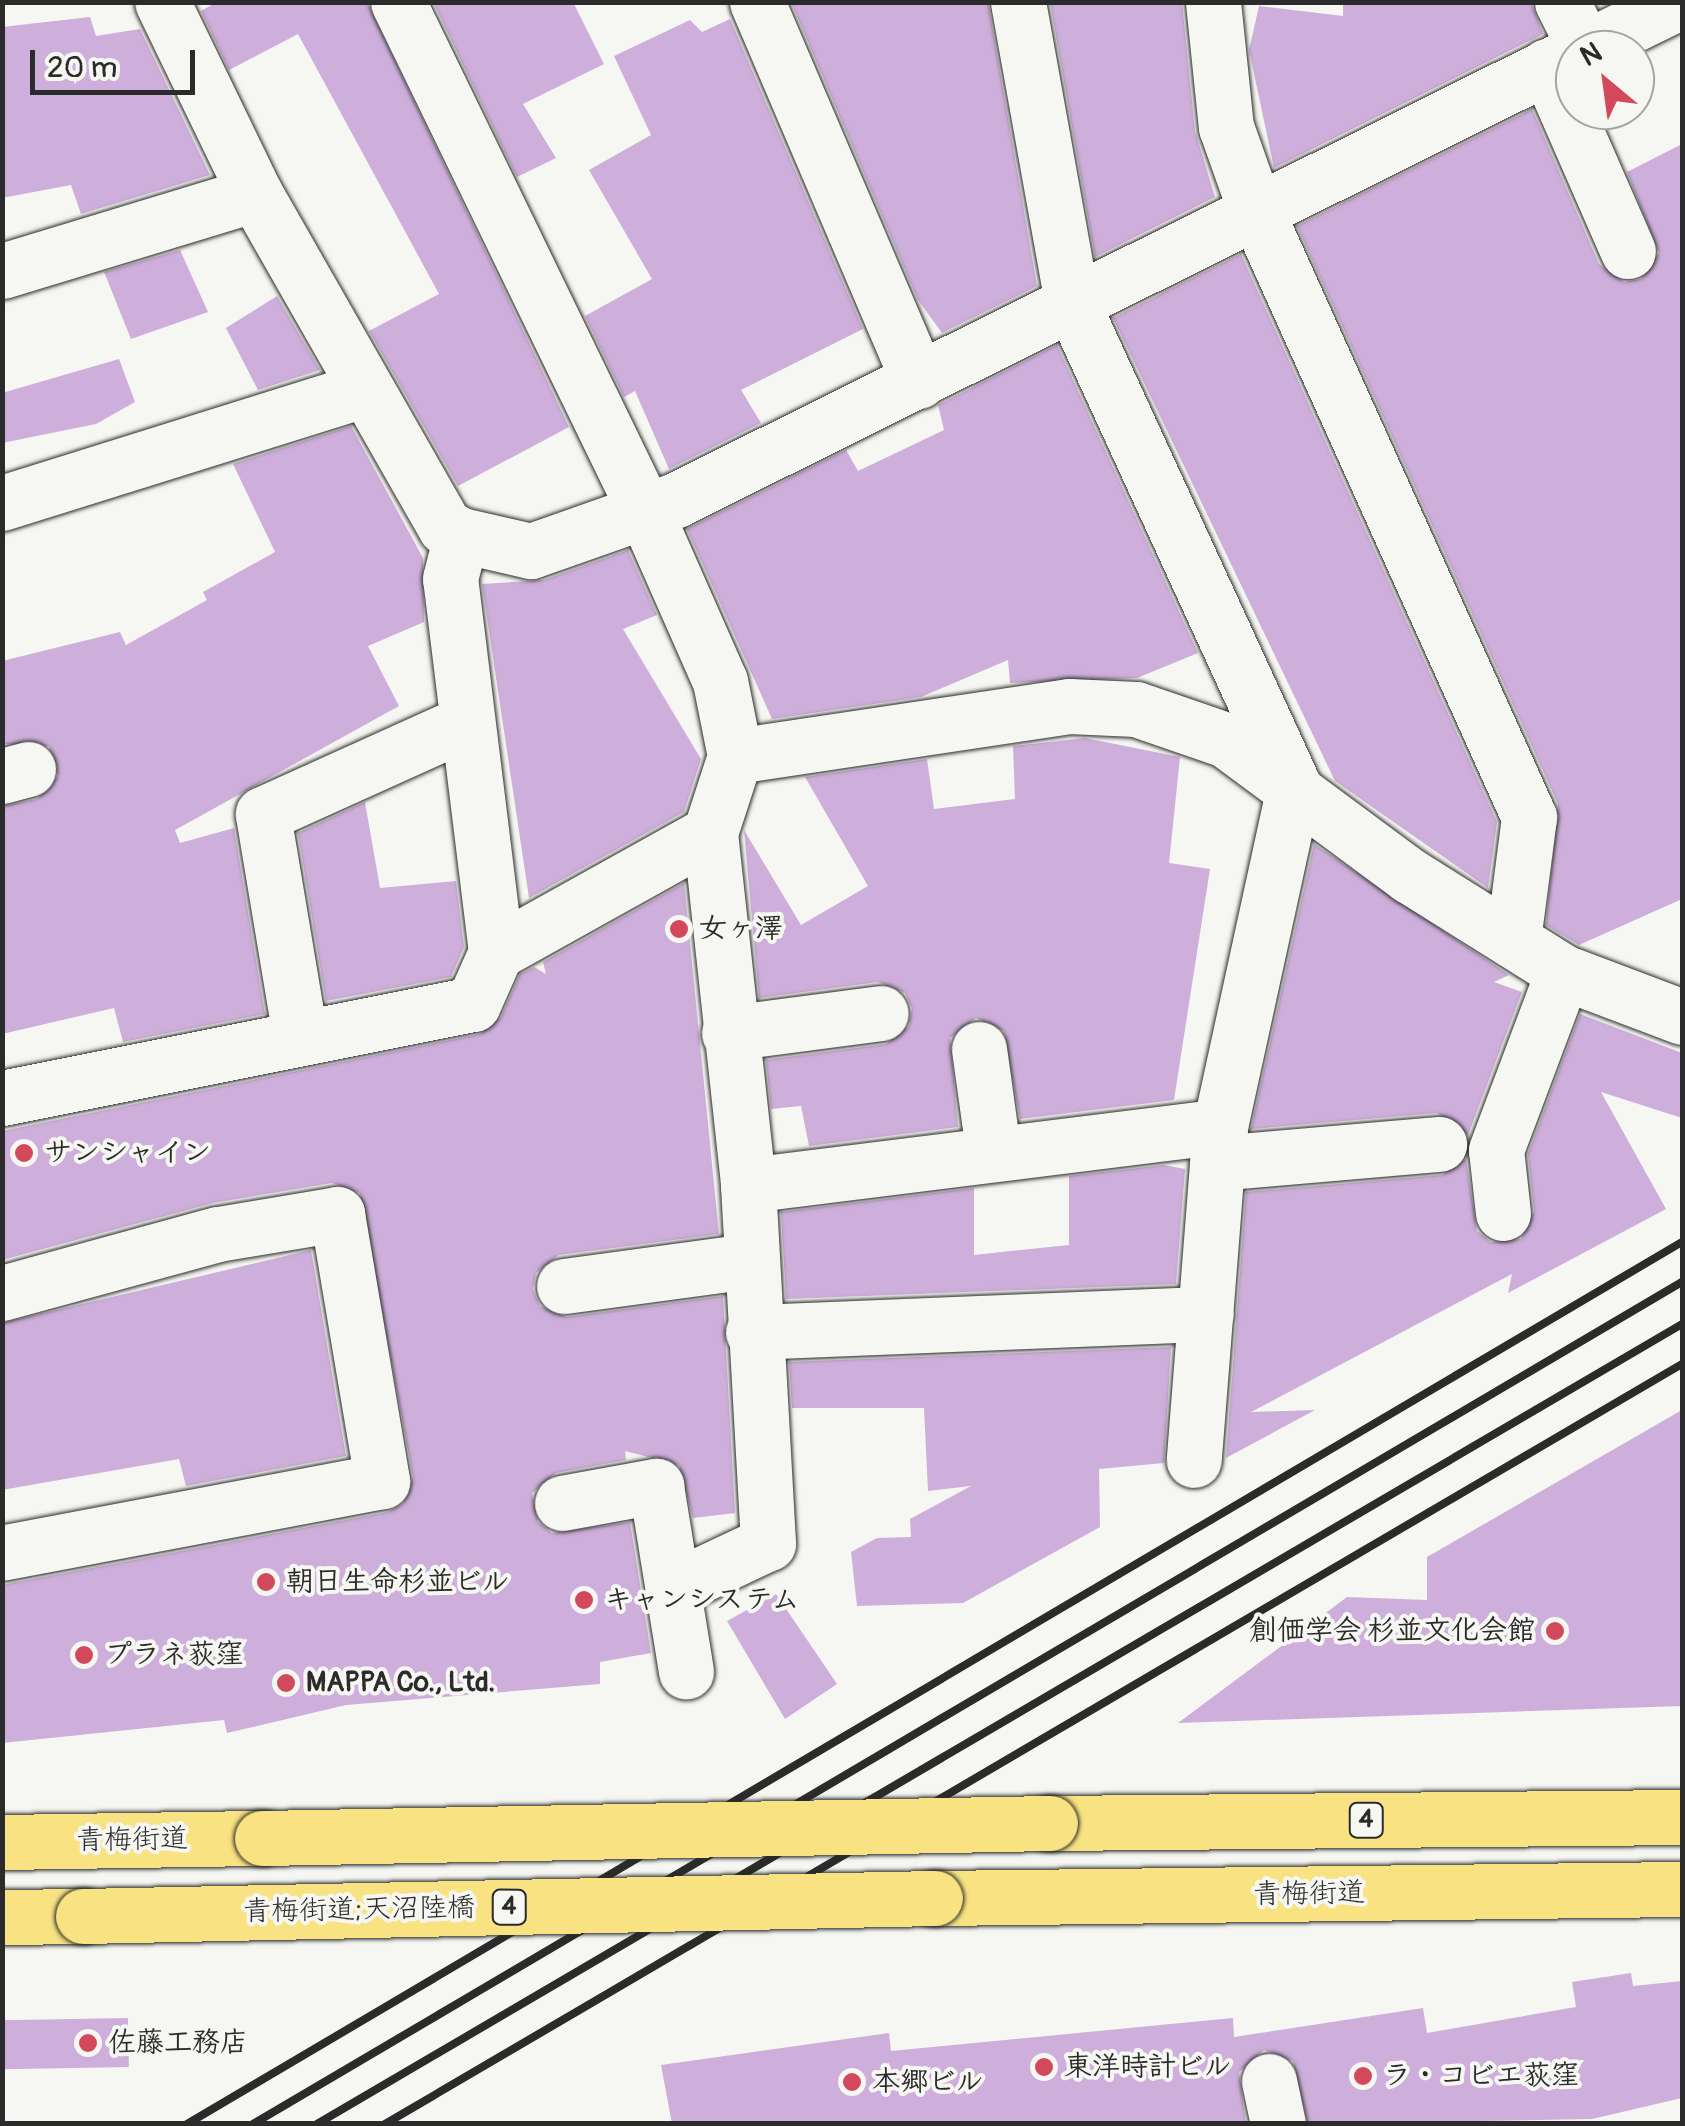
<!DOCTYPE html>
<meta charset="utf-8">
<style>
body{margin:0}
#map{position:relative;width:1685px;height:2126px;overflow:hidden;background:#f6f6f2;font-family:Pangolin,"Klee One",sans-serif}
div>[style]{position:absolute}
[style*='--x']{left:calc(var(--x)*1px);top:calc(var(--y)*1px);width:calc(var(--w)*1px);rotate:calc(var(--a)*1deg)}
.building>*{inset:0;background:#ceafdb;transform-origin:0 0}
.roads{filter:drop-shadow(0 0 2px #2b2b2b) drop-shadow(0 0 2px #2b2b2b)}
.minor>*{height:55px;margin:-27.5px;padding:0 27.5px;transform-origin:27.5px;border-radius:27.5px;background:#f6f6f2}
.major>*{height:55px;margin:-27.5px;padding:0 27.5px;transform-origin:27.5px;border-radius:27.5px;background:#f8e281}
.rail>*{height:8px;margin:-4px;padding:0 4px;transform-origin:4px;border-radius:4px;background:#2b2b2b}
.bridges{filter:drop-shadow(0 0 2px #2b2b2b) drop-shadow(0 0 2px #2b2b2b)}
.major-bridge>*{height:55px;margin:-27.5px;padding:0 27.5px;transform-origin:27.5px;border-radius:27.5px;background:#f8e281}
.dots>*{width:28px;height:28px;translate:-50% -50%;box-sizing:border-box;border:5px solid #f6f6f2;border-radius:50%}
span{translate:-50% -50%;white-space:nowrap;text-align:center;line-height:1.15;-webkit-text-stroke:8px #f6f6f2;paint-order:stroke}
.shield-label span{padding:2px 8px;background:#f6f6f2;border:2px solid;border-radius:8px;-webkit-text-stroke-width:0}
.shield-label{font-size:25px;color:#2b2b2b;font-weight:700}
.poi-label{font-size:28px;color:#2b2b2b;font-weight:700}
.left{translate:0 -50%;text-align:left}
.right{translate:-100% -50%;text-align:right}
.street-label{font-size:28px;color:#2b2b2b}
.frame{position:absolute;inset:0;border:5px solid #2b2b2b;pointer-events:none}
.north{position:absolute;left:1555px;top:30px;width:100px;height:100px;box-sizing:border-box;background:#f6f6f2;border:2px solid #a5a5a2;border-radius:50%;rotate:331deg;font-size:28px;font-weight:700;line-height:40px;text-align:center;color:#2b2b2b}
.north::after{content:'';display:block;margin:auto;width:35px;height:45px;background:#d1495b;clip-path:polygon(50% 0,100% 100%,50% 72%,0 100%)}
.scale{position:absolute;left:30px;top:50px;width:165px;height:45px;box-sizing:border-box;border:5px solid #2b2b2b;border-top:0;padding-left:12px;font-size:30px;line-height:35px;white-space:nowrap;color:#2b2b2b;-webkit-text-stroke:8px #f6f6f2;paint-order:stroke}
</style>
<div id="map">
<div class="building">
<i style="clip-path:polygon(217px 2px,367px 2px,569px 427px,458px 486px,369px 331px,439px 294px,298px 34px,229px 70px,201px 11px)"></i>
<i style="clip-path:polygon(433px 2px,573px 2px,604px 64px,523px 104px,556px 158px,517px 177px)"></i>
<i style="clip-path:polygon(791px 2px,988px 2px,1037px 286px,942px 333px,918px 300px)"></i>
<i style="clip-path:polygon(1050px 2px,1182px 2px,1195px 131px,1215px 197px,1095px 257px)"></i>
<i style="clip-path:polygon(1343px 2px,1531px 2px,1543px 34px,1274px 168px,1249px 50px,1259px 6px,1343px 16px)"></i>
<i style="clip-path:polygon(90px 17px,96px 36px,140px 29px,210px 175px,81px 214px,71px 185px,2px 198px,2px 27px)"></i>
<i style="clip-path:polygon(730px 19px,863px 329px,741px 390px,761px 423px,669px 469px,635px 391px,624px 397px,585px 316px,652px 279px,589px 170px,651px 135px,614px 56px,690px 20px,702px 32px)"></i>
<i style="clip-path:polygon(1532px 109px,1599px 264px,1624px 282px,1641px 279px,1659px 253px,1627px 172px,1682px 144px,1682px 899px,1579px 945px,1546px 925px,1558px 804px,1297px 226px)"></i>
<i style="clip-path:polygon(180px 250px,208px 312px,131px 339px,104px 272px)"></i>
<i style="clip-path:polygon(1241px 254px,1497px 822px,1488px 888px,1335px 781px,1113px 318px)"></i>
<i style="clip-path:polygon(277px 296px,320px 370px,258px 390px,226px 328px)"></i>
<i style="clip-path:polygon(1057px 345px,1198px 653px,1137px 678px,1010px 683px,1008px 660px,921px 697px,772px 719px,687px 529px,846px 450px,858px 471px,944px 430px,938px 405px)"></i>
<i style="clip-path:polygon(119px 359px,135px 402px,96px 424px,2px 443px,2px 393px)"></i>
<i style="clip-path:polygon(351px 426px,423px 558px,424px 622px,368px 646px,399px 706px,175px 830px,180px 843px,234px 828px,265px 1014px,123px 1042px,114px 1008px,2px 1034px,2px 806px,37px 799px,58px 776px,49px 746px,2px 744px,2px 661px,120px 632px,126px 645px,207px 600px,203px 592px,275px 552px,233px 464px)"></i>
<i style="clip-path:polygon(628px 550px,657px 615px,623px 629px,701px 759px,684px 812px,529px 898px,482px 584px,544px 580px)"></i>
<i style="clip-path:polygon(1085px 738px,1180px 757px,1169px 863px,1210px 869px,1174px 1100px,1020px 1119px,1004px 1031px,976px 1018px,950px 1038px,958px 1127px,809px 1146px,801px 1106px,771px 1109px,766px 1060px,886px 1044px,909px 1026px,912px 1008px,905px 993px,878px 982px,759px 998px,744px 830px,801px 925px,868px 886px,805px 777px,927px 759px,934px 809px,1015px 799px,1013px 746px)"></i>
<i style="clip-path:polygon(365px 802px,380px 888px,456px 881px,464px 947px,451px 977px,326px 1001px,298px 833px)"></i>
<i style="clip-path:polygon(1314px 844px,1509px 975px,1494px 982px,1522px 992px,1468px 1135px,1437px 1113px,1251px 1129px)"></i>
<i style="clip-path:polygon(684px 883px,719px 1234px,559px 1255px,536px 1273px,533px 1289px,540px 1306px,567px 1317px,723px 1296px,735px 1513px,693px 1518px,679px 1465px,625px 1451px,626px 1460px,556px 1473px,532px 1493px,538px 1522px,552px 1533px,630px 1522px,651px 1653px,600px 1662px,600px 1684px,346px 1705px,227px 1733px,224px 1720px,2px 1743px,2px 1585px,388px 1512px,403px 1504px,413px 1477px,360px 1193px,332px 1183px,213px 1203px,2px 1260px,2px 1131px,480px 1034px,501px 1017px,520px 974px,534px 967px,546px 974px,543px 962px)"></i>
<i style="clip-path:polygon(1580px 1014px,1682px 1053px,1682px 1118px,1601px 1092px,1666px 1209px,1508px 1293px,1512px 1274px,1251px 1412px,1315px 1410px,1226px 1458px,1246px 1192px,1442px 1175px,1466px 1159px,1477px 1231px,1491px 1242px,1521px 1239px,1534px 1211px,1528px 1154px)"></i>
<i style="clip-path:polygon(1164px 1165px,1185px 1169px,1176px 1284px,786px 1299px,781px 1212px,974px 1188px,974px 1255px,1069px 1245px,1069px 1176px)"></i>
<i style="clip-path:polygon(311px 1250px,346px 1456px,186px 1486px,179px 1459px,2px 1490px,2px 1323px)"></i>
<i style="clip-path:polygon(1171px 1347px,1164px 1463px,1099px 1469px,1100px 1527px,963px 1603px,857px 1606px,851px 1552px,877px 1538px,911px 1537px,910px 1519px,971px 1486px,928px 1491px,924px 1408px,792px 1408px,789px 1362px)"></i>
<i style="clip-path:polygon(1682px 1410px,1682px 1706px,1178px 1723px,1347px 1597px,1427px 1600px,1427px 1557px)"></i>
<i style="clip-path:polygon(776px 1594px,837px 1684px,785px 1719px,727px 1621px)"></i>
<i style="clip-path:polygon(1631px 1973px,1633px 1986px,1682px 1981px,1682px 2098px,1592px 2119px,1308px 2124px,1293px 2061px,1264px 2050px,1239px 2072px,1246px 2124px,672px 2124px,661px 2065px,889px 2033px,891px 2051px,1233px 2018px,1234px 2037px,1423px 2008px,1427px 2033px,1576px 2007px,1572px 1982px)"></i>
<i style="left:128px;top:2018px;width:49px;height:126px;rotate:89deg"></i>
</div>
<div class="roads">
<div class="minor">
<i style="--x:398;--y:2;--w:564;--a:64.12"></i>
<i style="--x:644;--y:509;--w:188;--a:66.2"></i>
<i style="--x:720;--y:681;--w:76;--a:78.7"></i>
<i style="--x:735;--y:756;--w:81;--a:108"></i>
<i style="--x:710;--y:833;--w:354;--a:83.8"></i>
<i style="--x:748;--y:1185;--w:359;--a:86.8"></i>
<i style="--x:768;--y:1543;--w:105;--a:154.7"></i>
<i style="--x:757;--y:2;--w:412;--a:66.9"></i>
<i style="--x:1018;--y:2;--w:306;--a:79.8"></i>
<i style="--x:1072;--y:303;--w:532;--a:65.36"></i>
<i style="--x:1294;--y:787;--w:347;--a:102.3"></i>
<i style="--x:1220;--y:1126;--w:335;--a:94.5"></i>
<i style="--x:1213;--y:2;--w:126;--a:84.1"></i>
<i style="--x:1226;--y:127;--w:84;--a:70.5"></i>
<i style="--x:1254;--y:206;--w:670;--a:65.77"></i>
<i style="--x:1529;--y:817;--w:124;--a:97.4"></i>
<i style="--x:1562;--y:2;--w:51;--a:63.4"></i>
<i style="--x:1581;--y:50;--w:109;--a:-26.1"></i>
<i style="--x:1547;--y:66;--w:202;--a:66.4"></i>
<i style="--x:2;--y:271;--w:264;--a:-16.9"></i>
<i style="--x:2;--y:503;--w:380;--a:-17.4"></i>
<i style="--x:461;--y:535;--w:72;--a:12.9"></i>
<i style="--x:531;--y:551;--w:154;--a:-19.4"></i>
<i style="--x:676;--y:500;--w:1004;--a:-26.44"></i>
<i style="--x:735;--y:756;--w:338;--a:-8.5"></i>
<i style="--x:1069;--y:706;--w:67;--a:2.6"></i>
<i style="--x:1136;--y:709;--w:95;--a:19"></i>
<i style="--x:1226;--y:740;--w:229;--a:36.5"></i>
<i style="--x:1410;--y:876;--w:181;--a:32.1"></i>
<i style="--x:1563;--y:972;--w:127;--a:20.7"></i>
<i style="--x:2;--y:776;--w:27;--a:-15"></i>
<i style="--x:496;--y:952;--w:245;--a:-29.1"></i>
<i style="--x:729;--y:1033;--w:153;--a:-7.5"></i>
<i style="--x:300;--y:1036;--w:225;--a:-99.5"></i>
<i style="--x:263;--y:814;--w:222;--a:-24.3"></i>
<i style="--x:979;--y:1049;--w:102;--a:82.1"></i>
<i style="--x:2;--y:1098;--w:480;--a:-11.3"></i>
<i style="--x:473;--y:1004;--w:57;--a:-66.1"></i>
<i style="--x:496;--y:952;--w:376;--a:-97"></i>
<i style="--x:450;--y:579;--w:45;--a:-76"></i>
<i style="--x:461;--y:535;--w:18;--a:-153"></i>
<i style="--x:445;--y:527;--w:383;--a:-119.7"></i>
<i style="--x:255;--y:194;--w:213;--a:-115.8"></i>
<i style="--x:1217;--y:1163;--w:223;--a:-4.9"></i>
<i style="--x:748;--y:1185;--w:476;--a:-7.1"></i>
<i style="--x:1503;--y:1213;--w:63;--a:-96.3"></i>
<i style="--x:1496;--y:1150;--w:190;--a:-69.4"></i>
<i style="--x:564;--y:1286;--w:188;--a:-7.7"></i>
<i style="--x:2;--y:1293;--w:224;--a:-15.3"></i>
<i style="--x:218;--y:1234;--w:121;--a:-9.5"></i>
<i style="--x:337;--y:1214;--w:271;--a:80.4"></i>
<i style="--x:382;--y:1481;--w:387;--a:169.3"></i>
<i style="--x:753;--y:1332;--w:453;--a:-2.3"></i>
<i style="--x:562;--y:1503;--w:96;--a:-10.3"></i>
<i style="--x:656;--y:1486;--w:188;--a:80.8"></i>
<i style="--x:1269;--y:2081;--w:44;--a:78.2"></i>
</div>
<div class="major">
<i style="--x:1050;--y:1823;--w:632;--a:-0.54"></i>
<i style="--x:2;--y:1842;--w:260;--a:-0.9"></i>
<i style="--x:935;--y:1898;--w:747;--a:-0.69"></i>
<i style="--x:2;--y:1917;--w:81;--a:-0.7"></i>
</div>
</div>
<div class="rail">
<i style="--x:187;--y:2124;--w:1736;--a:-30.54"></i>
<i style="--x:253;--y:2124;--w:1659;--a:-30.51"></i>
<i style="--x:317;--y:2124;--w:1582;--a:-30.37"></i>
<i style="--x:385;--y:2124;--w:1503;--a:-30.37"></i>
</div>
<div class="bridges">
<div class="major-bridge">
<i style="--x:262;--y:1838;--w:788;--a:-1.09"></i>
<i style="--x:83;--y:1916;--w:852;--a:-1.21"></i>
</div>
</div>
<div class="dots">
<i style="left:679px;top:929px;background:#d1495b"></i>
<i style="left:24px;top:1153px;background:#d1495b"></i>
<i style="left:266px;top:1582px;background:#d1495b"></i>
<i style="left:584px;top:1600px;background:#d1495b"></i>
<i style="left:1555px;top:1631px;background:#d1495b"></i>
<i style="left:84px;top:1655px;background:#d1495b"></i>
<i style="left:286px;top:1683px;background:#d1495b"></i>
<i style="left:88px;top:2043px;background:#d1495b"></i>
<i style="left:1044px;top:2067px;background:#d1495b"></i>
<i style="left:1363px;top:2076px;background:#d1495b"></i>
<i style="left:852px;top:2082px;background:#d1495b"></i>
</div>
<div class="shield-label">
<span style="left:1366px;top:1820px">4</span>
<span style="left:509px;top:1907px">4</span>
</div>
<div class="poi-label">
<span class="left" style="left:699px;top:929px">女ヶ澤</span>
<span class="left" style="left:44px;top:1153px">サンシャイン</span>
<span class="left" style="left:286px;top:1582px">朝日生命杉並ビル</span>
<span class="left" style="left:604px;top:1600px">キャンシステム</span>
<span class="right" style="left:1535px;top:1631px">創価学会 杉並文化会館</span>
<span class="left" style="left:104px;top:1655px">プラネ荻窪</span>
<span class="left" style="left:306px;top:1683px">MAPPA Co., Ltd.</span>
<span class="left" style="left:108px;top:2043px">佐藤工務店</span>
<span class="left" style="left:1064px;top:2067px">東洋時計ビル</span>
<span class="left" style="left:1383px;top:2076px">ラ・コビエ荻窪</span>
<span class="left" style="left:872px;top:2082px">本郷ビル</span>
</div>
<div class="street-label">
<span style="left:132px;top:1840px;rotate:-1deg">青梅街道</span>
<span style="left:1309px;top:1894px;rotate:-1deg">青梅街道</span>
<span style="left:359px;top:1910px;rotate:-1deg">青梅街道;天沼陸橋</span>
</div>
<div class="frame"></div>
<div class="north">N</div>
<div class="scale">20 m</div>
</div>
